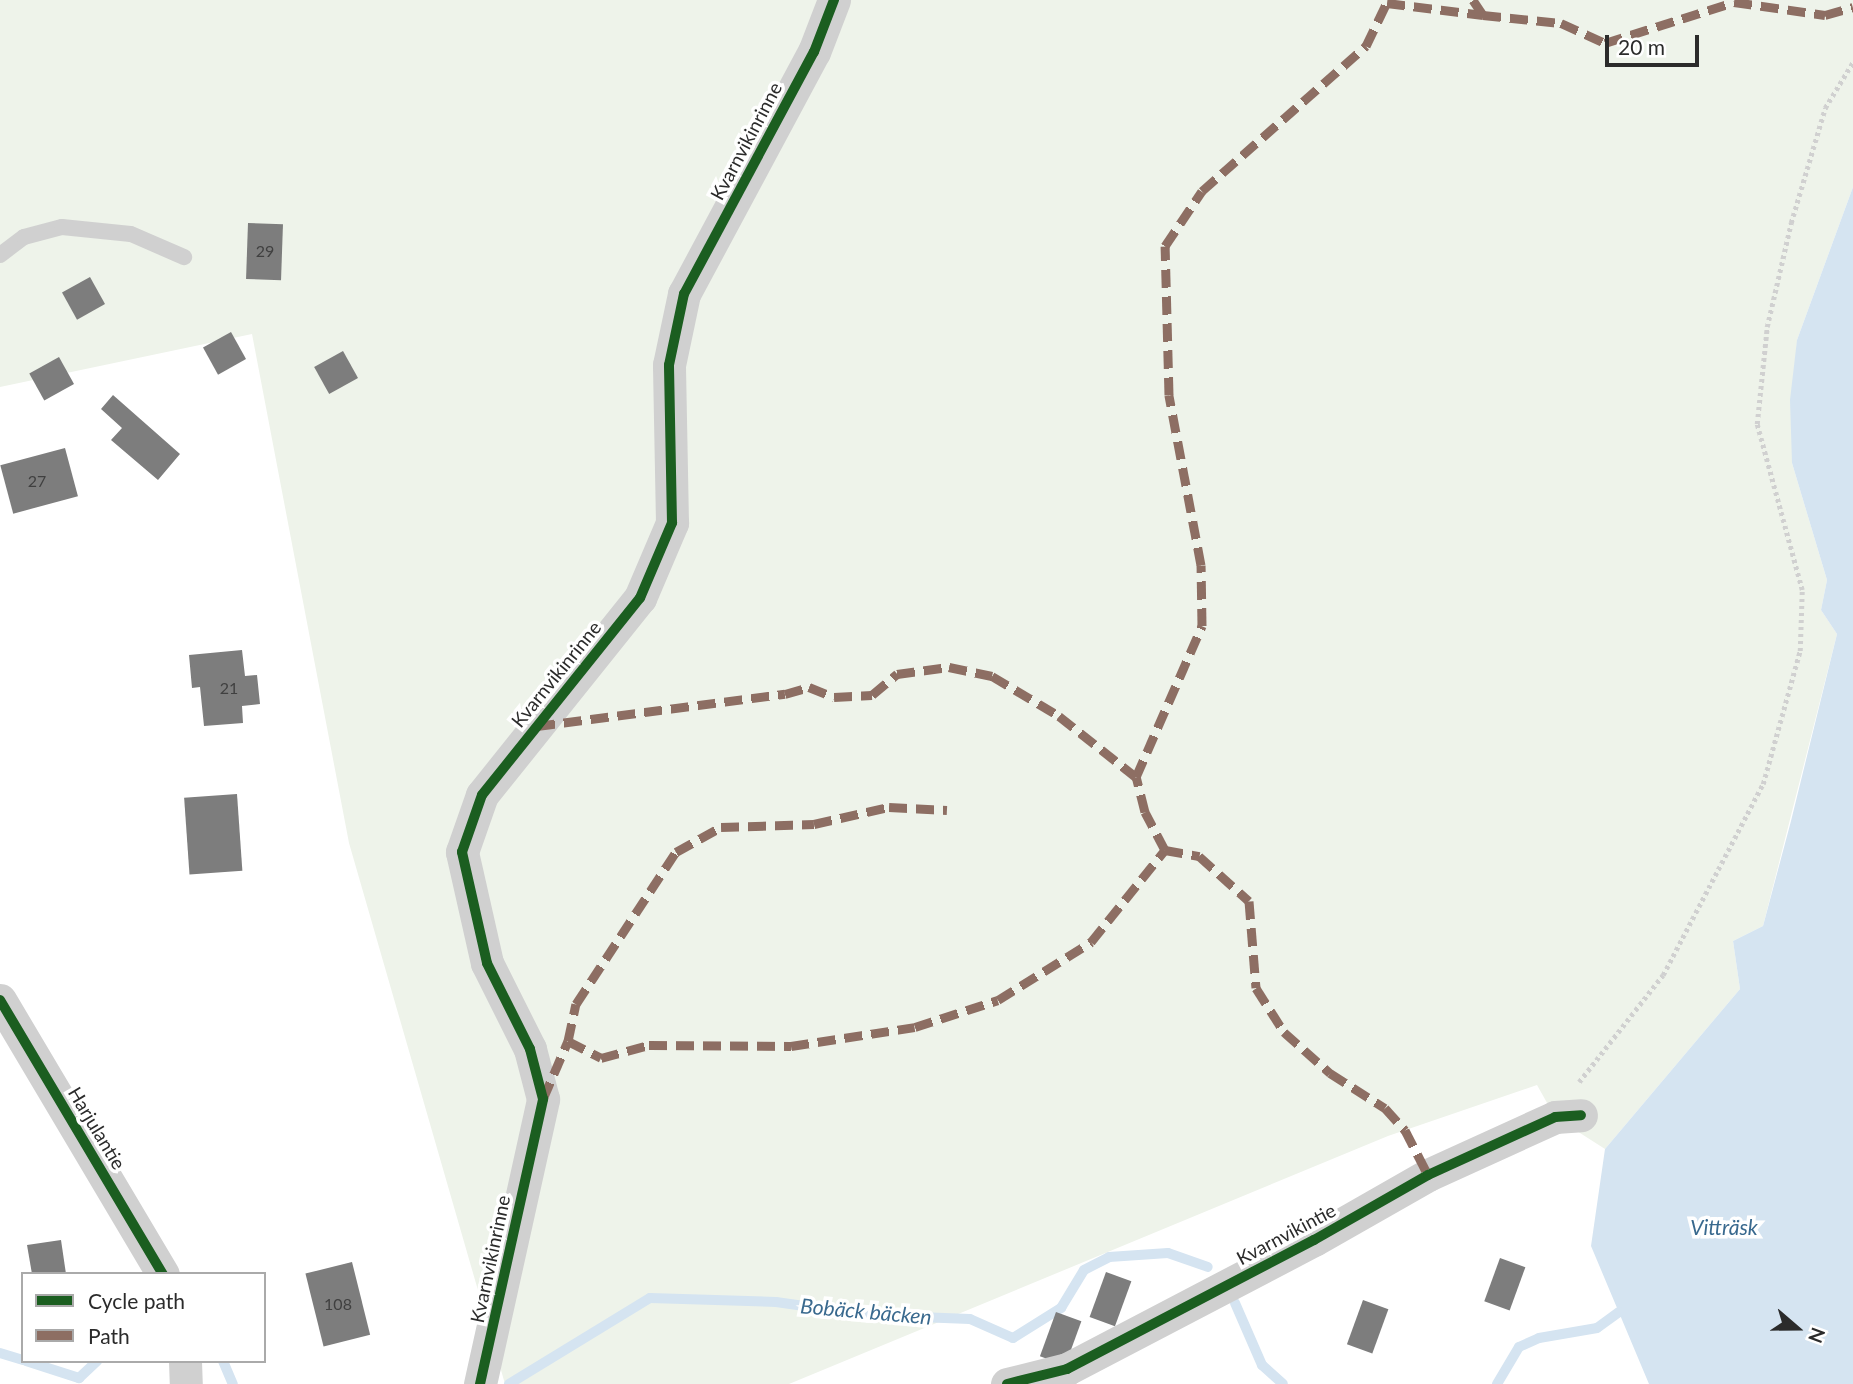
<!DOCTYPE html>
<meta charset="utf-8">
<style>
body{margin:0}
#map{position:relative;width:1853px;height:1384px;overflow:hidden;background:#fff;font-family:Lato,sans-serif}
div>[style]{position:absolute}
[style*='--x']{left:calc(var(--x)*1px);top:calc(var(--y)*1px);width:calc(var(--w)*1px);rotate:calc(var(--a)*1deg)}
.green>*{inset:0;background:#eef3ea}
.water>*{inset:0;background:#d5e4f1}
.stream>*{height:10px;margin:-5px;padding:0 5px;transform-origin:5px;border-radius:5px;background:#d5e4f1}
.building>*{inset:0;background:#7d7d7d;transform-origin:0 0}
.path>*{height:4.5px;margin-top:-2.25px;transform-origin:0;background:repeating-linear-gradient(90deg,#d0d0d0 0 3.5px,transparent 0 7px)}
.service>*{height:16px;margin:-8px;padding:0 8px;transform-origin:8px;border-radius:8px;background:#d0d0d0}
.minor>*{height:33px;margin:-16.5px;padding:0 16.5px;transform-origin:16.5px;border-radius:16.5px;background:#d0d0d0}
.quiet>*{height:9px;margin-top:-4.5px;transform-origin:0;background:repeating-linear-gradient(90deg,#8d6e63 0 18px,transparent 0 27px)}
.cycleway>*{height:10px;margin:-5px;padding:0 5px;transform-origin:5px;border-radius:5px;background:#1b5e20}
span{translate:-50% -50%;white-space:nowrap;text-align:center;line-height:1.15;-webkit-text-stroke:7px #fff;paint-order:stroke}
.number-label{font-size:16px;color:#404040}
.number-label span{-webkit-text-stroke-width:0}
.street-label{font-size:19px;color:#2b2b2b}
.water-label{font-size:21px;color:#39698e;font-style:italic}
.legend{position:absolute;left:21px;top:1272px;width:245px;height:91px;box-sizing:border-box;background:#fff;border:2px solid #aaa;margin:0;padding:9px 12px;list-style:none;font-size:21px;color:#2b2b2b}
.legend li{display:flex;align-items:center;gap:14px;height:35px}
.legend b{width:35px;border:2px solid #aaa}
.north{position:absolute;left:1762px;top:1293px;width:70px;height:70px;-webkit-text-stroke:5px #fff;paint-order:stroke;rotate:110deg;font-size:19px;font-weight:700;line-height:28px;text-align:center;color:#2b2b2b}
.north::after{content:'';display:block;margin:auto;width:24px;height:32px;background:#2b2b2b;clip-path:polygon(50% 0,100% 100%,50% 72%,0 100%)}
.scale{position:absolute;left:1605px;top:35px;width:94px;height:32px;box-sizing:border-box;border:4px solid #2b2b2b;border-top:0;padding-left:9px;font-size:21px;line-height:24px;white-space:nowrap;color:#2b2b2b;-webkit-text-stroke:5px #fff;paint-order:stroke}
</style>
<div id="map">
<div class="green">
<i style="clip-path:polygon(0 0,1853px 0,1853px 187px,1797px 340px,1792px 463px,1827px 580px,1821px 610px,1837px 634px,1763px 926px,1733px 941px,1740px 989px,1605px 1149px,1555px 1117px,1537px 1085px,1388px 1136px,789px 1384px,505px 1384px,349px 843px,252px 334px,0 387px)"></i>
</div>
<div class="water">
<i style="clip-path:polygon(1853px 187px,1853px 1384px,1649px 1384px,1591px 1246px,1605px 1149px,1740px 989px,1733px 941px,1763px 926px,1791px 821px,1837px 634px,1821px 610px,1827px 580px,1792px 463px,1790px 400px,1797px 340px)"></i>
</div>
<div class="stream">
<i style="--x:1235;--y:1303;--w:68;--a:66.5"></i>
<i style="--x:1262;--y:1365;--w:28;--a:42"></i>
<i style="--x:0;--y:1353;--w:24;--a:17"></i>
<i style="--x:26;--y:1361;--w:56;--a:17.8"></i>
<i style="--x:79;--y:1378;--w:25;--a:-43"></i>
<i style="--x:223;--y:1361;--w:25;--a:67"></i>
<i style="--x:509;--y:1384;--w:165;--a:-31.4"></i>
<i style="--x:650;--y:1298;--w:126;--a:1.8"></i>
<i style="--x:776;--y:1302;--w:92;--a:8.1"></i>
<i style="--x:867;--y:1315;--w:103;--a:2.2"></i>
<i style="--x:970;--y:1319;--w:47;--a:23.8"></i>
<i style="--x:1013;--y:1338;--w:57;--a:-32"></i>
<i style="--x:1061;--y:1308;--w:44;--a:-58.8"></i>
<i style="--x:1084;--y:1270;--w:28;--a:-27"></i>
<i style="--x:1109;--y:1257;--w:59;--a:-3.9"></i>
<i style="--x:1168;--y:1253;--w:42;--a:19.3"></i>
<i style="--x:1497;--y:1384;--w:43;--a:-59.3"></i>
<i style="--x:1519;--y:1347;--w:22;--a:-24"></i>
<i style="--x:1539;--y:1338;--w:59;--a:-9.8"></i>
<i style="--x:1597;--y:1328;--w:27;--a:-36"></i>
</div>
<div class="building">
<i style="left:248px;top:223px;width:35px;height:56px;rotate:2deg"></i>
<i style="left:90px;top:277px;width:31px;height:32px;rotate:61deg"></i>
<i style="left:231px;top:332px;width:31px;height:32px;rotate:61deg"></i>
<i style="left:343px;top:351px;width:31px;height:33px;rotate:61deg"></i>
<i style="left:59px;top:357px;width:31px;height:34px;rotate:61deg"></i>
<i style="clip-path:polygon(113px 395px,180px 454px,158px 480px,111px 440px,122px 428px,101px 409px)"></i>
<i style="left:65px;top:448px;width:50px;height:67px;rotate:75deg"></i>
<i style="clip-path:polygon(242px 650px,245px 676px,257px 675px,260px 704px,242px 706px,243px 723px,204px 726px,200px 687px,192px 688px,189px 655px)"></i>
<i style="left:237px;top:794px;width:77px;height:53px;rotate:86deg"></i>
<i style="clip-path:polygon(61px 1240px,66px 1274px,32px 1274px,27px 1245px)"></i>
<i style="left:1500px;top:1258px;width:27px;height:46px;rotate:20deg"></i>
<i style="left:352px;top:1262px;width:75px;height:48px;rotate:76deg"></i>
<i style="left:1106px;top:1272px;width:27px;height:48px;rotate:20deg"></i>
<i style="left:1363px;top:1300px;width:27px;height:47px;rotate:20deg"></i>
<i style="left:1056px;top:1312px;width:27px;height:47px;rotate:20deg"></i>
</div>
<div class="path">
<i style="--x:1579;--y:1082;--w:136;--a:-51.9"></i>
<i style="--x:1663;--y:975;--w:216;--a:-62.4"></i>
<i style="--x:1763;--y:784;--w:138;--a:-74.5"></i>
<i style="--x:1800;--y:651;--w:61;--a:-88.1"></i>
<i style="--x:1802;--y:590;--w:172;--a:-105.2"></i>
<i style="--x:1757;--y:424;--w:98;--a:-84.1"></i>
<i style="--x:1767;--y:327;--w:107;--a:-77"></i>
<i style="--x:1791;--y:223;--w:120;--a:-73.5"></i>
<i style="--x:1825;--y:108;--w:54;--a:-58.7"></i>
</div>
<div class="service">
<i style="--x:0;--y:255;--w:30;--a:-37"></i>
<i style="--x:24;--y:237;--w:39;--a:-15"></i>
<i style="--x:62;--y:227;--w:69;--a:5.8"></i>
<i style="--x:131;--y:234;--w:58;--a:23.5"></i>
</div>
<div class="minor">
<i style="--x:0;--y:1000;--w:319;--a:59.3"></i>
<i style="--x:185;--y:1361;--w:23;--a:88"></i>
<i style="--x:480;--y:1384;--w:292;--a:-77.5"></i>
<i style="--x:543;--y:1099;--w:52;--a:-104.6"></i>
<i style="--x:530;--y:1049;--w:96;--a:-116.6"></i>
<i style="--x:487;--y:963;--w:114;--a:-102.7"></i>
<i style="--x:462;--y:852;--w:60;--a:-70.7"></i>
<i style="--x:482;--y:795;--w:253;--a:-51.3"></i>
<i style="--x:640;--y:598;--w:82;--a:-66.9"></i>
<i style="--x:672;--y:523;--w:158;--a:-91.1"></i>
<i style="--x:669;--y:365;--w:73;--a:-78.1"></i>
<i style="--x:684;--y:294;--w:275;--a:-61.8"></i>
<i style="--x:814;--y:52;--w:56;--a:-69"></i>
<i style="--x:1007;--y:1384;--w:62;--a:-14"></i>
<i style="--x:1067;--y:1369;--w:279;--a:-27.6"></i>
<i style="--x:1314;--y:1240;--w:131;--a:-29.7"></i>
<i style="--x:1428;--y:1175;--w:140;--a:-24.5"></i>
<i style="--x:1555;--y:1117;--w:26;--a:-4"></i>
</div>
<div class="quiet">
<i style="--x:1473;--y:0;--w:18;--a:56"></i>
<i style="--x:1483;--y:15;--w:78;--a:5.9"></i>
<i style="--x:1561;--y:23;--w:48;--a:24.4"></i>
<i style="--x:1605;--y:43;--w:135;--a:-17.6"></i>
<i style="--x:1734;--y:2;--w:92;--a:8.1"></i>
<i style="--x:1825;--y:15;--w:29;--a:-16"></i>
<i style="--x:1387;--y:3;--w:97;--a:7.1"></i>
<i style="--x:537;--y:726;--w:250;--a:-7.4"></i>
<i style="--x:785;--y:694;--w:25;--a:-16"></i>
<i style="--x:809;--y:687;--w:27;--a:22"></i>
<i style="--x:834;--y:697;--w:38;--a:-3"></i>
<i style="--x:872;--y:695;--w:33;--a:-40"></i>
<i style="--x:897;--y:674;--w:52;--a:-7.7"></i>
<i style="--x:949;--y:667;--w:44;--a:11.8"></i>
<i style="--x:992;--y:676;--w:78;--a:30.8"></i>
<i style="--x:1059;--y:716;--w:98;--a:38.4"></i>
<i style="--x:1165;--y:850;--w:35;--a:10"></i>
<i style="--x:1199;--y:856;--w:67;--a:42"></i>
<i style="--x:1249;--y:901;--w:87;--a:85.4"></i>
<i style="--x:1256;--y:988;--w:52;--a:57.5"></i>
<i style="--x:1284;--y:1032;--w:62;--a:41.7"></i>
<i style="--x:1330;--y:1073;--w:65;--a:32.5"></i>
<i style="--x:1385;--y:1108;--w:30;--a:48"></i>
<i style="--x:1405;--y:1130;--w:51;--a:62.9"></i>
<i style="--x:568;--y:1041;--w:37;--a:27"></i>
<i style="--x:601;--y:1058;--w:50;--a:-15.2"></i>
<i style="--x:649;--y:1045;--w:142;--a:0.4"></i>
<i style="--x:791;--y:1046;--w:125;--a:-8.7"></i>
<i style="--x:915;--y:1027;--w:87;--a:-18"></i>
<i style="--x:998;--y:1000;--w:110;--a:-31.9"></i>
<i style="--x:1091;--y:942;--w:118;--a:-51.2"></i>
<i style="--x:1165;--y:850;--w:43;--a:-117.8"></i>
<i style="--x:1145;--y:812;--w:36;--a:-104"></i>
<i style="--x:1136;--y:777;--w:165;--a:-66.4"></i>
<i style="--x:1202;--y:626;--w:61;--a:-90.9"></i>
<i style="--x:1201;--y:565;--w:173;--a:-100.7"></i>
<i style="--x:1169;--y:395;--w:149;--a:-91.5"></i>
<i style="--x:1165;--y:246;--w:66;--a:-56.1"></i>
<i style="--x:1202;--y:191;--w:219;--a:-41.5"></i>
<i style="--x:1366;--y:46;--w:51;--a:-64.4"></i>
<i style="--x:543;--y:1099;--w:63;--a:-66.7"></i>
<i style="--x:568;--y:1041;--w:38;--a:-78"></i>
<i style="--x:576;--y:1004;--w:182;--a:-56.7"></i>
<i style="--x:676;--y:852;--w:51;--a:-29.1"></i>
<i style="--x:721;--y:827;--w:93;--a:-1.8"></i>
<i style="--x:814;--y:824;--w:77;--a:-12.8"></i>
<i style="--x:889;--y:807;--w:58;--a:3"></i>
</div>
<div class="cycleway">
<i style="--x:0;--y:1000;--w:319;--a:59.3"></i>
<i style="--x:480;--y:1384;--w:292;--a:-77.5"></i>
<i style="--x:543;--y:1099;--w:52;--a:-104.6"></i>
<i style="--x:530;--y:1049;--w:96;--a:-116.6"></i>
<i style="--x:487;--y:963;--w:114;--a:-102.7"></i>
<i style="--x:462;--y:852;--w:60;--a:-70.7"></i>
<i style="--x:482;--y:795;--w:253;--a:-51.3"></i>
<i style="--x:640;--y:598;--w:82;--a:-66.9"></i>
<i style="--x:672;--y:523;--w:158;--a:-91.1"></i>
<i style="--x:669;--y:365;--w:73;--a:-78.1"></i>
<i style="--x:684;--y:294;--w:275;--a:-61.8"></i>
<i style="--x:814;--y:52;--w:56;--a:-69"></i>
<i style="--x:1007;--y:1384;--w:62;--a:-14"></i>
<i style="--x:1067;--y:1369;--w:279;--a:-27.6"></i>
<i style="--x:1314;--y:1240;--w:131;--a:-29.7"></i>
<i style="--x:1428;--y:1175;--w:140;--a:-24.5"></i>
<i style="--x:1555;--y:1117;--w:26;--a:-4"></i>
</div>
<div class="number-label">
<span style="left:265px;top:251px">29</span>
<span style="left:37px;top:481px">27</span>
<span style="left:229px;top:688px">21</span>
<span style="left:338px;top:1304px">108</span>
</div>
<div class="street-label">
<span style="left:746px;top:141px;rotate:-62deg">Kvarnvikinrinne</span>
<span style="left:556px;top:674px;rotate:-51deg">Kvarnvikinrinne</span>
<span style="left:97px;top:1128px;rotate:59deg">Harjulantie</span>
<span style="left:1286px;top:1234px;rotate:-28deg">Kvarnvikintie</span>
<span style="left:490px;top:1259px;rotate:-78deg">Kvarnvikinrinne</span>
</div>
<div class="water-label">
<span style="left:1724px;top:1227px">Vitträsk</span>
<span style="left:866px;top:1311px;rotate:5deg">Bobäck bäcken</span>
</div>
<ul class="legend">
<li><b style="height:9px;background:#1b5e20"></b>Cycle path</li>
<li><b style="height:9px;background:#8d6e63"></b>Path</li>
</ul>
<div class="north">N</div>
<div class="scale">20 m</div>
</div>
